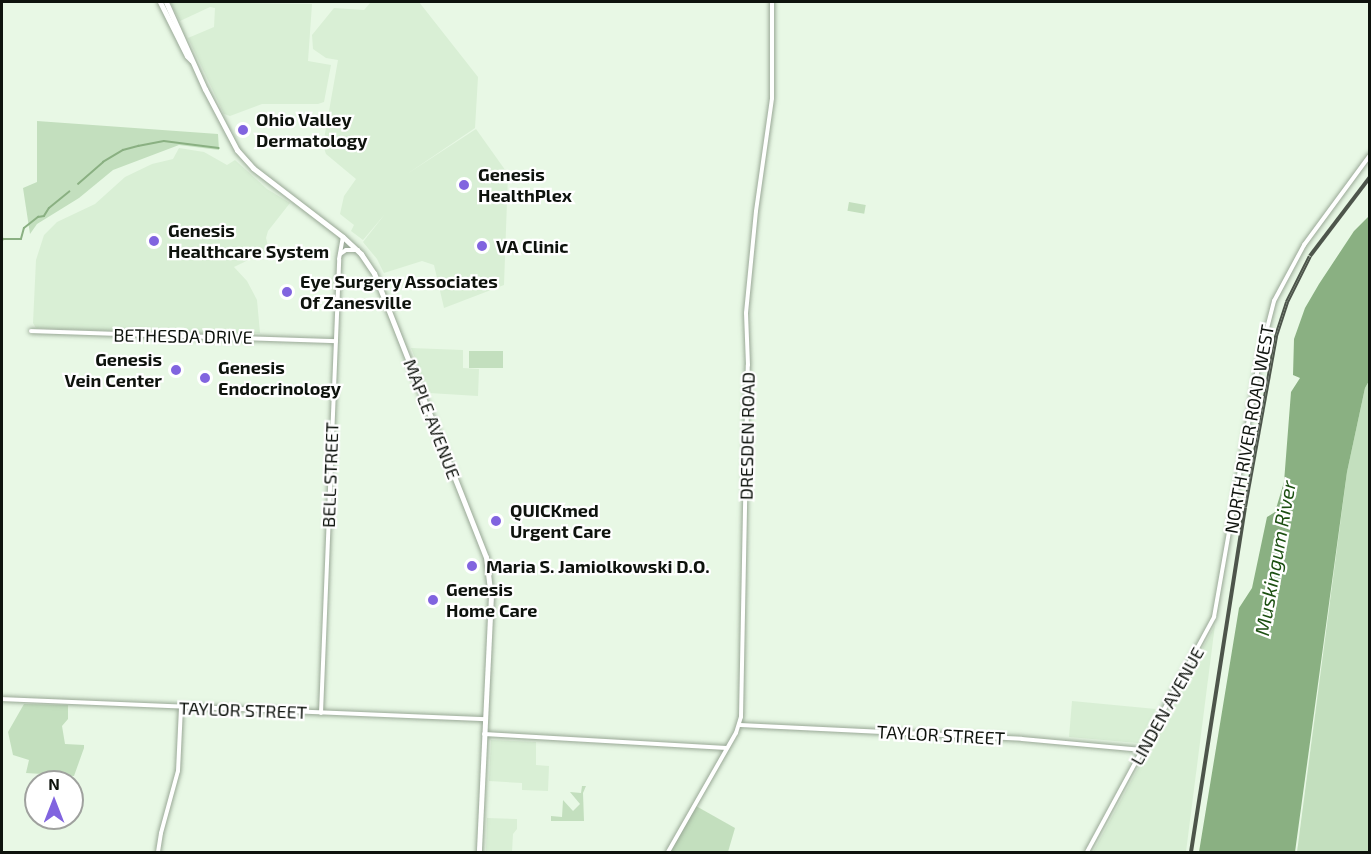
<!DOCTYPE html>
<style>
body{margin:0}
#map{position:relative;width:1371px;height:854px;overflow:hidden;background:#e8f8e5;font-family:"Exo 2",sans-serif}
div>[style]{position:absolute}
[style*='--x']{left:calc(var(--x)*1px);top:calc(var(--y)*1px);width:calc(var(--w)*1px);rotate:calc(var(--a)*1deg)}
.built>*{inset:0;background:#d9efd5}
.green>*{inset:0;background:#c3dfbe;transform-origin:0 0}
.water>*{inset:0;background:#8ab082}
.stream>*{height:1.5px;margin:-0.75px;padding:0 0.75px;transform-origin:0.75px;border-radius:0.75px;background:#8ab082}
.roads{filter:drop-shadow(0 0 2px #98a795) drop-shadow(0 0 2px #98a795)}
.minor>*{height:4px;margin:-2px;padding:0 2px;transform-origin:2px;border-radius:2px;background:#fff}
.major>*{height:5px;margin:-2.5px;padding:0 2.5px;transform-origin:2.5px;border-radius:2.5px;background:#fff}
.rail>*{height:4px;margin-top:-2px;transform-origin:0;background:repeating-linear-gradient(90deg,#fff 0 4.5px,#4d554b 0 9px);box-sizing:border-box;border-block:2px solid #4d554b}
.dots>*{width:16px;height:16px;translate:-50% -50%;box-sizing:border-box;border:3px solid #fff;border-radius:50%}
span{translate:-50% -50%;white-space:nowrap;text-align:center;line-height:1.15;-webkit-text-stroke:4.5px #fff;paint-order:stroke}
.poi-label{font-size:18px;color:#0e130d;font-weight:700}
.left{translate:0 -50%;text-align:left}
.right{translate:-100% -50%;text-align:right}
.street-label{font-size:18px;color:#0e130d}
.water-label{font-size:20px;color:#1c4f11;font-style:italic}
.frame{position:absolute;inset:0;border:3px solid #0e130d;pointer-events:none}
.north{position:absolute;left:24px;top:770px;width:60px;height:60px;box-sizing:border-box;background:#fff;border:2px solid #9fa19e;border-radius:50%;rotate:0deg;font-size:16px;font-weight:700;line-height:24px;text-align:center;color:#0e130d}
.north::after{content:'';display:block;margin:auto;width:21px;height:27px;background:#8164df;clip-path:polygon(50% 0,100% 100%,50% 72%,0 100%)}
</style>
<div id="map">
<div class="built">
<i style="clip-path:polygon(170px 2px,312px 4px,308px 61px,331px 65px,324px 102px,318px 104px,262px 104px,230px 116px,224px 114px,188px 38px,214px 27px,215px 8px,210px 7px,180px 21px)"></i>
<i style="clip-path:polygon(371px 2px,419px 2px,478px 77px,475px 128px,407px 174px,476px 129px,508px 174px,504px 285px,444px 308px,434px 265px,422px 261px,384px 273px,377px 259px,363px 242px,385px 214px,363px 240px,351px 231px,354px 225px,340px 214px,344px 196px,356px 179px,326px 154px,323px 145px,338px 60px,326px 58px,313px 49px,312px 35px,334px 8px,364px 10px)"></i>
<i style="clip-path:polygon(179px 148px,204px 152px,227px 165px,235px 160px,267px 189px,290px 203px,268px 231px,266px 238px,269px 250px,234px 267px,247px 281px,257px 300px,260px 333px,193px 334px,36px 328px,33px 323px,36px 260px,44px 235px,57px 222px,95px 204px,125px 177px,152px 164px,173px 159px)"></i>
<i style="clip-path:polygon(411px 348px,463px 350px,463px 368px,479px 369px,478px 396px,429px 393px)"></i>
<i style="clip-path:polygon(1215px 625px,1186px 852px,1093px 852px)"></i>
<i style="clip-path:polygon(1072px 701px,1156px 709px,1138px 743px,1069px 737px)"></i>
<i style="clip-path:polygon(491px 740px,536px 742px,536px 765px,549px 766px,548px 791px,522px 790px,522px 783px,489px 781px)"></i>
<i style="clip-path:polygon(487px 818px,517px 819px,517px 829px,513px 834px,512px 852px,486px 852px)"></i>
</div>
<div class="green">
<i style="clip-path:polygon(37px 121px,218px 134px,219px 150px,179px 145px,113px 170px,79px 198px,37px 224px,30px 234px,23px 188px,37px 182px)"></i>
<i style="left:849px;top:202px;width:17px;height:9px;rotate:10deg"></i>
<i style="left:469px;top:351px;width:34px;height:17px"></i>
<i style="clip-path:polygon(1369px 381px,1369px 852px,1297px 852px,1347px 472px,1365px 388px)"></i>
<i style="clip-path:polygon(24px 704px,68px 705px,68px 719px,62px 726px,65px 744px,84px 745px,84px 748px,74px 776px,26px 773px,29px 760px,13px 755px,8px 732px)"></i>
<i style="clip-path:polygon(582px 786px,586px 786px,583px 793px,584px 821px,551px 821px,551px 816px,562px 817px,563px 800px,573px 811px,580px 804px,570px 792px,581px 793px)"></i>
<i style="clip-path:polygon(696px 806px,735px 828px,728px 852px,670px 852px)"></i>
</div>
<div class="water">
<i style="clip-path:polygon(1369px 216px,1369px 381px,1365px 388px,1347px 472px,1295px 852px,1199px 852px,1239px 608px,1252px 588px,1267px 517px,1275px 512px,1284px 482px,1291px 392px,1300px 378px,1293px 375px,1294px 339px,1305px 308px,1319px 284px,1354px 231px)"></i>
</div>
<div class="stream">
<i style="--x:78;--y:184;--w:33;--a:-41"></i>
<i style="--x:103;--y:162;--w:23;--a:-31"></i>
<i style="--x:123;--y:150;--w:16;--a:-15"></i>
<i style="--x:138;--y:146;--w:26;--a:-11"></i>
<i style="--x:164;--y:141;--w:55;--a:7.3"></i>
<i style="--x:2;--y:241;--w:2;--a:-63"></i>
<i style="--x:3;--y:239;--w:18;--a:0"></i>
<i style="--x:21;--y:239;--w:11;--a:-75"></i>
<i style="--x:24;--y:228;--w:18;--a:-38"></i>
<i style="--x:38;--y:217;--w:6;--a:-9"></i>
<i style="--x:44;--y:216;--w:9;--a:-58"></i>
<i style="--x:49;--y:208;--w:26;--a:-39"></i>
</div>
<div class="roads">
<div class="minor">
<i style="--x:340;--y:254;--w:7;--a:-34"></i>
<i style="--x:346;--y:250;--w:12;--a:0"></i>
<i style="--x:31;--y:331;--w:305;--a:1.9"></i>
<i style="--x:2;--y:699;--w:483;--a:2.4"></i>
<i style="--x:321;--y:713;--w:454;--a:-87.7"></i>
<i style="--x:339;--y:259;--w:22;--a:-80"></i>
<i style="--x:740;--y:725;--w:282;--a:2.8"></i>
<i style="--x:1022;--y:739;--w:121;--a:5.2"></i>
<i style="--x:484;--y:734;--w:243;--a:3.3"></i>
<i style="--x:158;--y:852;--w:19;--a:-81"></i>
<i style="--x:161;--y:833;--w:64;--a:-74.7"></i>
<i style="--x:178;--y:771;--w:64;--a:-87.3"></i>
<i style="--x:668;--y:852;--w:137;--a:-60.3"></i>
<i style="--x:736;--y:733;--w:17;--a:-73"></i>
<i style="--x:741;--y:717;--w:352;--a:-88.9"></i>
<i style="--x:748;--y:365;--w:52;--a:-92.2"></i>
<i style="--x:746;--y:313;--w:102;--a:-84.4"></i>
<i style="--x:756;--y:211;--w:114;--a:-81.9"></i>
<i style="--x:772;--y:98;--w:96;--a:-90"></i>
<i style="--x:1087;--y:852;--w:267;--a:-61.6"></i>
<i style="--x:1214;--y:617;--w:265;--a:-80"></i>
<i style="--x:1260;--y:356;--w:57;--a:-75.7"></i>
<i style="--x:1274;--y:301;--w:64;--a:-61.8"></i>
<i style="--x:1304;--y:245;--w:112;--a:-53.7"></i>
</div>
<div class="major">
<i style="--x:160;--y:2;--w:60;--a:63.4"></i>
<i style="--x:187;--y:56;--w:6;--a:45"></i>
<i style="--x:166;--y:2;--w:95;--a:65.9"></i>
<i style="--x:205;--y:89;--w:69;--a:62.3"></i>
<i style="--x:237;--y:150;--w:24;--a:48"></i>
<i style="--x:253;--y:168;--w:113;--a:37.5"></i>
<i style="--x:343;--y:237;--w:25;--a:43"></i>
<i style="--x:361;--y:254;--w:23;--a:56"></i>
<i style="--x:374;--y:273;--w:305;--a:68.5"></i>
<i style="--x:486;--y:557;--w:38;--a:83"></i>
<i style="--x:491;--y:595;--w:257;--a:92.7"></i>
</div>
</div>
<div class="rail">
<i style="--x:1191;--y:852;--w:349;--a:-81.1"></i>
<i style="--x:1245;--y:507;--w:174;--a:-79.7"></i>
<i style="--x:1276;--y:336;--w:36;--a:-72"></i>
<i style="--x:1287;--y:302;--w:51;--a:-63.4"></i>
<i style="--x:1310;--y:256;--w:99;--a:-52.8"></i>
</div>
<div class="dots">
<i style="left:243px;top:130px;background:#8164df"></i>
<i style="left:464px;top:185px;background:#8164df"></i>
<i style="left:154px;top:241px;background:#8164df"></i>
<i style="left:482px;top:246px;background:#8164df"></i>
<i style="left:287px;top:292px;background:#8164df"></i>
<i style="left:176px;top:370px;background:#8164df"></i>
<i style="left:205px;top:378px;background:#8164df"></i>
<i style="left:496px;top:521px;background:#8164df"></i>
<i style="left:472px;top:566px;background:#8164df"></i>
<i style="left:433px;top:600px;background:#8164df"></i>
</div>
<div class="poi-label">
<span class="left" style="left:256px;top:130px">Ohio Valley<br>Dermatology</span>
<span class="left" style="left:478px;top:185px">Genesis<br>HealthPlex</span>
<span class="left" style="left:168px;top:241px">Genesis<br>Healthcare System</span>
<span class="left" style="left:496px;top:246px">VA Clinic</span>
<span class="left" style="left:300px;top:292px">Eye Surgery Associates<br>Of Zanesville</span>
<span class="right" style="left:162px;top:370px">Genesis<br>Vein Center</span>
<span class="left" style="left:218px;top:378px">Genesis<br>Endocrinology</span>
<span class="left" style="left:510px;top:521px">QUICKmed<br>Urgent Care</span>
<span class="left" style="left:486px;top:566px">Maria S. Jamiolkowski D.O.</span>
<span class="left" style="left:446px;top:600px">Genesis<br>Home Care</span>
</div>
<div class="street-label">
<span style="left:183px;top:336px;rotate:1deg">BETHESDA DRIVE</span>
<span style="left:432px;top:419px;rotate:69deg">MAPLE AVENUE</span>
<span style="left:1249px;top:429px;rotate:-80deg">NORTH RIVER ROAD WEST</span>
<span style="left:747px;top:436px;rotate:-89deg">DRESDEN ROAD</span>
<span style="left:330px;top:475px;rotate:-88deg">BELL STREET</span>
<span style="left:1167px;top:706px;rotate:-61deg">LINDEN AVENUE</span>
<span style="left:243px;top:710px;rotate:2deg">TAYLOR STREET</span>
<span style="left:941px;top:735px;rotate:3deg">TAYLOR STREET</span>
</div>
<div class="water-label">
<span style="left:1275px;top:558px;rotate:-80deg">Muskingum River</span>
</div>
<div class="frame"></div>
<div class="north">N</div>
</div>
